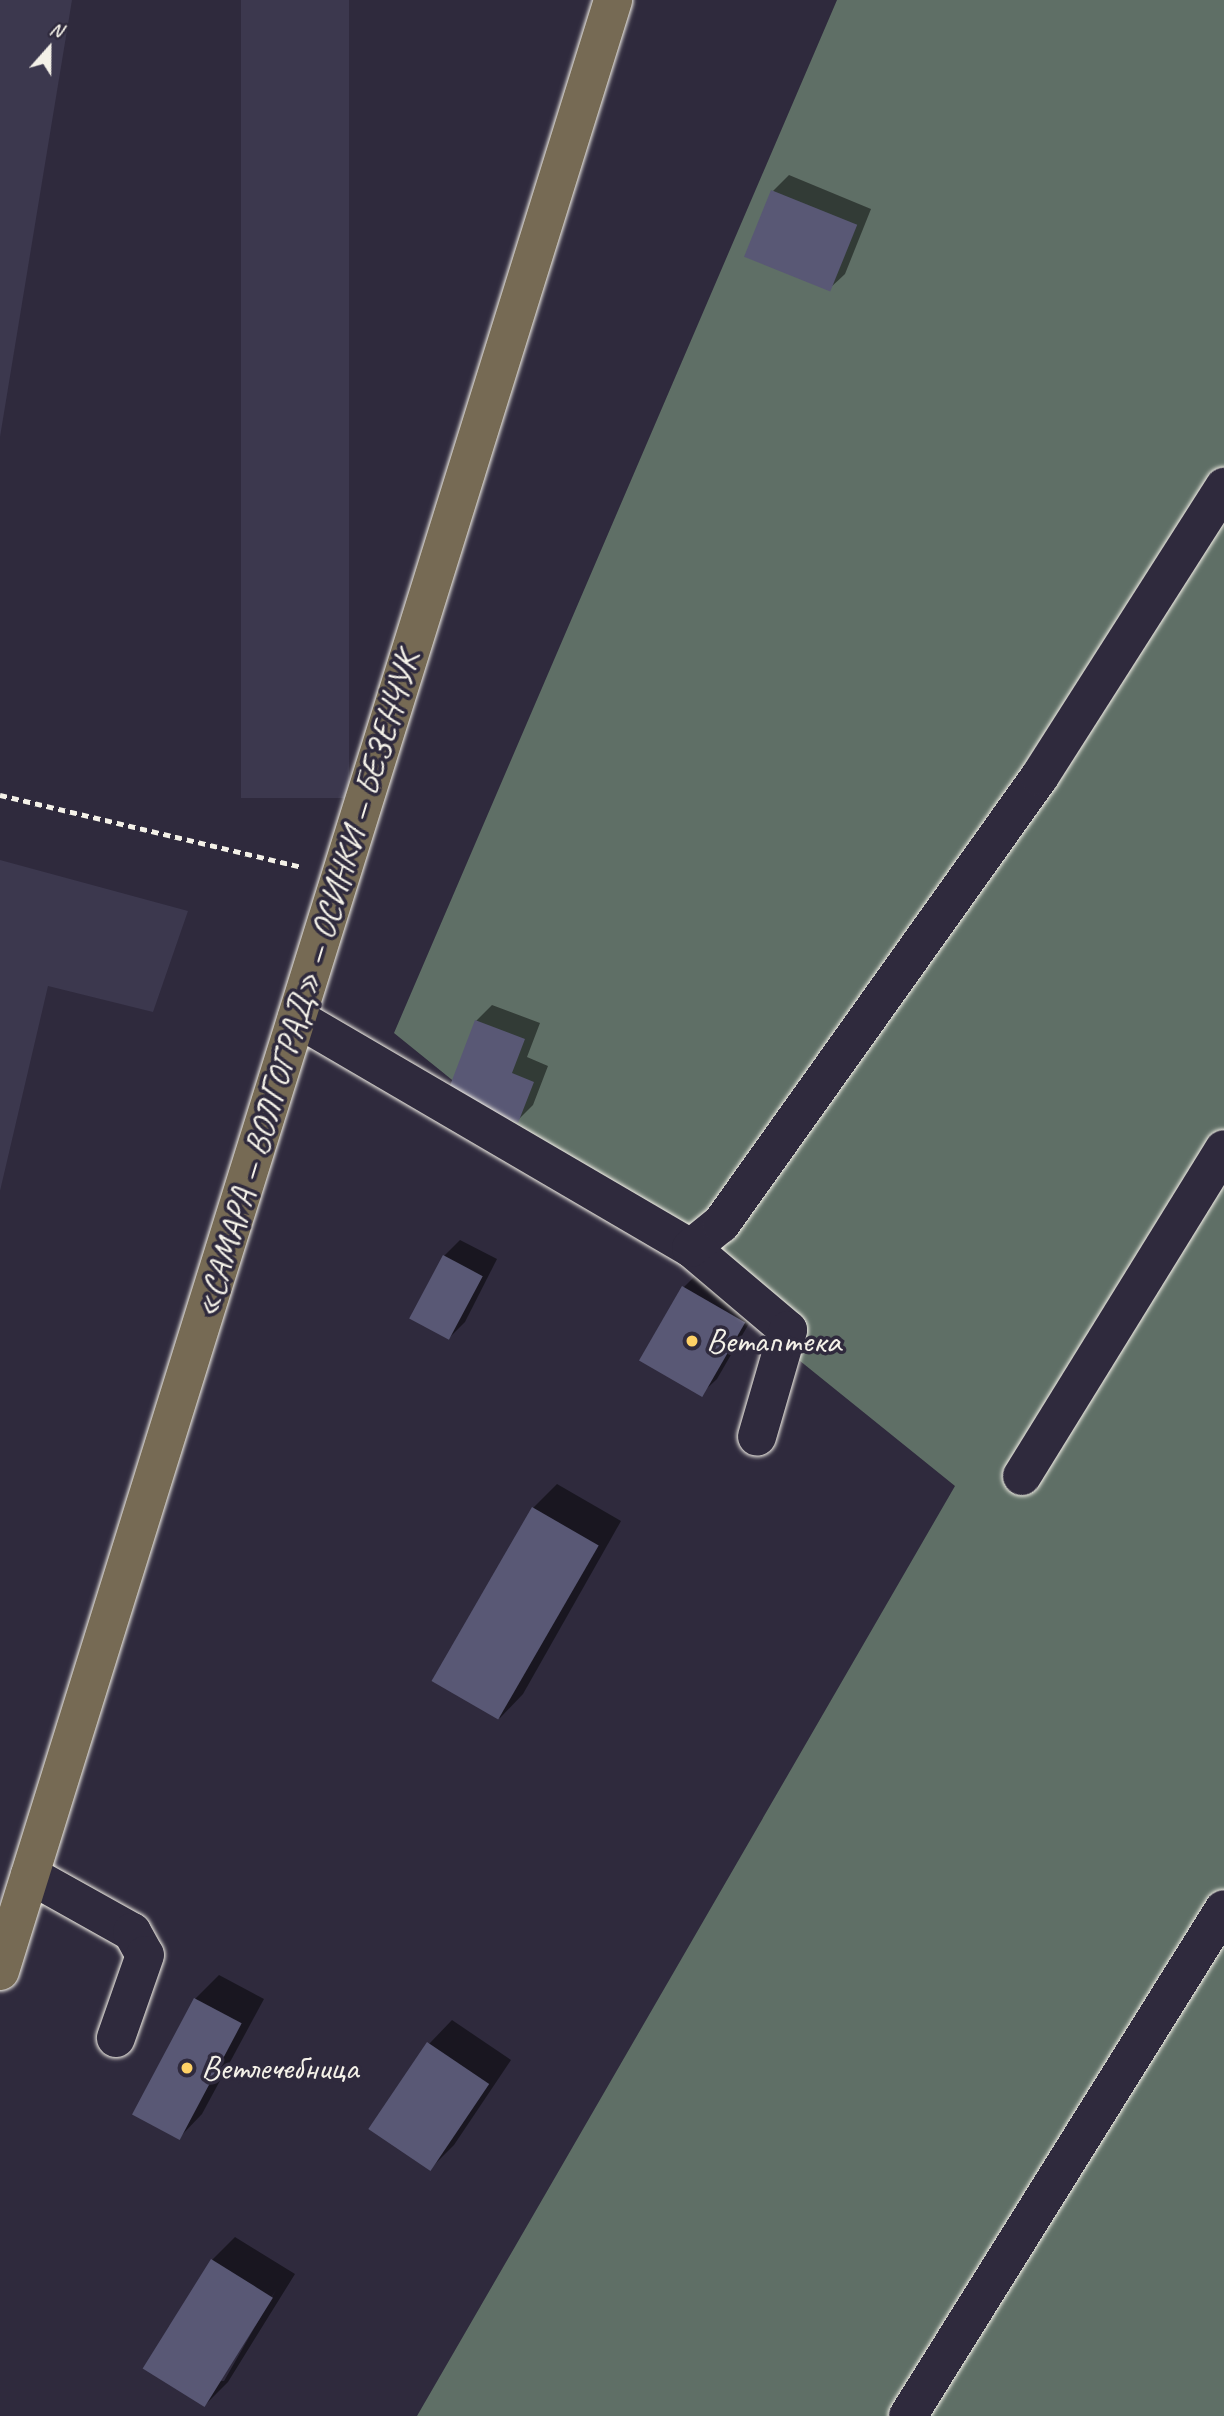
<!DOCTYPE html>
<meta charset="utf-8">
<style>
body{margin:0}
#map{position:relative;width:1224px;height:2416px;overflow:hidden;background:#2f2a3d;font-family:Caveat,sans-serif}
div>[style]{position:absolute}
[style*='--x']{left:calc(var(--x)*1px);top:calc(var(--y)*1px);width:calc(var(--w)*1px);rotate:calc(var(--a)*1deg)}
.built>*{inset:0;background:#3c384e;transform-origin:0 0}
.green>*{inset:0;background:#5f6f66}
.shadow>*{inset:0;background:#0007}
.building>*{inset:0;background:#595875;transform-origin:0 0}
.path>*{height:4.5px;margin-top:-2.25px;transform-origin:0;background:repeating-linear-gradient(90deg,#f4f1e8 0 7px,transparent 0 12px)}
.roads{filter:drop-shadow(0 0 2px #f4f1e8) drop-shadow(0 0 2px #f4f1e8)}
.minor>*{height:38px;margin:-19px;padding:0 19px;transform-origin:19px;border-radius:19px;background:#2f2a3d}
.major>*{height:38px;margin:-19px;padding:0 19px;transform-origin:19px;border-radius:19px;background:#766a54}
.dots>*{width:19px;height:19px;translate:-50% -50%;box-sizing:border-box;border:4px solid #2f2a3d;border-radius:50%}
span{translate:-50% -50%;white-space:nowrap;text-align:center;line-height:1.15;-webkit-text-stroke:7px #2f2a3d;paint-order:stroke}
.street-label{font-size:35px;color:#f4f1e8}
.poi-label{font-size:35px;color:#f4f1e8}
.left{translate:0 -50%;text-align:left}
.north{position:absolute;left:14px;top:14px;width:70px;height:70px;-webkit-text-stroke:5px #2f2a3d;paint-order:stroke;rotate:21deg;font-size:19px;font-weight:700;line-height:28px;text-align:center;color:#f4f1e8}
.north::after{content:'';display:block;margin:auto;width:24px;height:32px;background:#f4f1e8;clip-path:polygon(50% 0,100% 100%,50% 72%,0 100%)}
</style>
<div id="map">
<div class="built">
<i style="clip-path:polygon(0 0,72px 0,0 437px)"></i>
<i style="left:241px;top:0;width:108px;height:798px"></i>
<i style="clip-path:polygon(0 860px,188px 911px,153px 1012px,48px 986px,0 1191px)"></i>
</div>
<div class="green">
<i style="clip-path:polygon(837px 0,1224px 0,1224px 2416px,417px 2416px,955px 1486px,394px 1033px)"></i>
</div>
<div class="shadow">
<i style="clip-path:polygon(789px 175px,871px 209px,845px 274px,829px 289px,773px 191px)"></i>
<i style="clip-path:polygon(492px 1005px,540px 1023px,527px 1057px,548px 1066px,533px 1105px,517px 1121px,476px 1021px)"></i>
<i style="clip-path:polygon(460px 1240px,497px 1259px,465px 1322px,449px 1338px,444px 1256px)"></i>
<i style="clip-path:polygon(700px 1271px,759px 1306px,717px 1379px,701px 1394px,641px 1359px,684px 1287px)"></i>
<i style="clip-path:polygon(557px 1484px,621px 1521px,523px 1694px,500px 1718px,435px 1681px,533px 1508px)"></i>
<i style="clip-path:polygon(219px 1975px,264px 1999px,202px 2114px,179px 2138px,195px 1999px)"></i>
<i style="clip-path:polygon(452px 2020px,511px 2060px,454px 2145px,430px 2169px,429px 2044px)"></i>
<i style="clip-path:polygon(evenodd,235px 2237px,295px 2274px,228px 2382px,204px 2406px,212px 2260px,235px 2237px,276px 2290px,224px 2381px,219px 2381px,276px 2290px)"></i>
</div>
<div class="building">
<i style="left:771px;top:190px;width:93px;height:72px;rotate:22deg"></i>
<i style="clip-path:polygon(475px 1020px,525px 1039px,512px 1073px,534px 1082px,518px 1123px,446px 1096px)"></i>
<i style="left:443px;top:1255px;width:45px;height:72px;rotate:28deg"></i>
<i style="left:682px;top:1286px;width:73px;height:86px;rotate:30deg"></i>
<i style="left:532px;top:1507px;width:77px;height:201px;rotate:30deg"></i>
<i style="left:194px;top:1998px;width:54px;height:132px;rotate:28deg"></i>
<i style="left:427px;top:2042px;width:75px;height:105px;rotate:34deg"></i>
<i style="left:211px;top:2259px;width:73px;height:129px;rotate:32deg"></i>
</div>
<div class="path">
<i style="--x:0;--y:795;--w:310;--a:13.4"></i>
</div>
<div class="roads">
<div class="minor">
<i style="--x:297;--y:1018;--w:456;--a:30.3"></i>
<i style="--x:691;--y:1248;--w:127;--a:40.2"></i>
<i style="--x:788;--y:1330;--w:111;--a:106.2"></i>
<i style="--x:691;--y:1248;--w:38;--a:-39"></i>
<i style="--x:721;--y:1224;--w:550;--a:-54.55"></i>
<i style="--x:1040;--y:776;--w:343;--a:-57.5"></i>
<i style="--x:1022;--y:1476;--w:384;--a:-58.3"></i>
<i style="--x:30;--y:1875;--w:117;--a:29.2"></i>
<i style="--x:132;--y:1932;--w:26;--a:61"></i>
<i style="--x:145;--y:1955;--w:88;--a:109.3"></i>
<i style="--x:908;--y:2416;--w:597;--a:-58.07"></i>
</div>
<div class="major">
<i style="--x:0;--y:1971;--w:2064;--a:-72.72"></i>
</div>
</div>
<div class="dots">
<i style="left:692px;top:1341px;background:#ffd166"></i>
<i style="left:187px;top:2068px;background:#ffd166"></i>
</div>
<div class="street-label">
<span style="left:307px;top:985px;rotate:-73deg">«САМАРА — ВОЛГОГРАД» — ОСИНКИ — БЕЗЕНЧУК</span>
</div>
<div class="poi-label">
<span class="left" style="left:706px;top:1341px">Ветаптека</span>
<span class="left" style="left:201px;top:2068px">Ветлечебница</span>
</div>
<div class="north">N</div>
</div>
